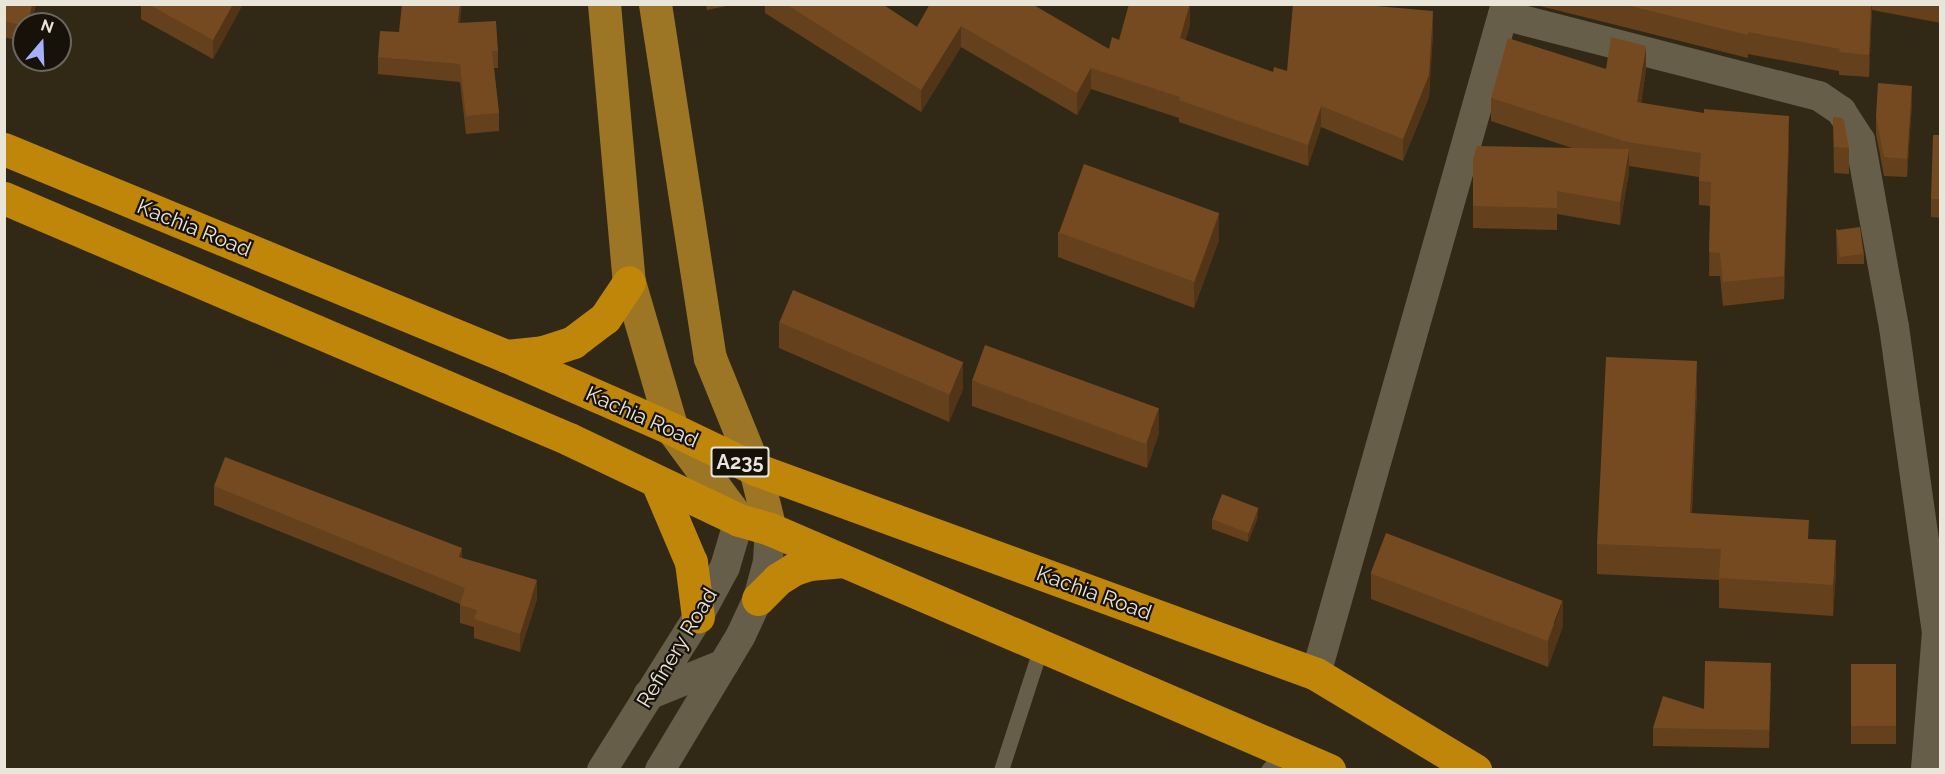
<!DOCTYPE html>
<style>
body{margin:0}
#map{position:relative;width:1945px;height:774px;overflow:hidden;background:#312916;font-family:Raleway,sans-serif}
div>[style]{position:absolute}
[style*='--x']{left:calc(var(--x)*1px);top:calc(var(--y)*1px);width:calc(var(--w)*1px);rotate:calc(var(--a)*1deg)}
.lane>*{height:15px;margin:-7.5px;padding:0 7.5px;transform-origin:7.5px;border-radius:7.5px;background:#675e4a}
.street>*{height:30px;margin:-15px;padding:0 15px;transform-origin:15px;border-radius:15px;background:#675e4a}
.primary>*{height:33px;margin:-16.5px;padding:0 16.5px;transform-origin:16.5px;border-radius:16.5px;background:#9c7624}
.highway>*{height:33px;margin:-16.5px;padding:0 16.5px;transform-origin:16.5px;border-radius:16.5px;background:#bf860a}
.wall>*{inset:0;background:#65401c;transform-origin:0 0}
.shaded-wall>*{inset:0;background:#523417}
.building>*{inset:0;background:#754a21;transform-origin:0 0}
span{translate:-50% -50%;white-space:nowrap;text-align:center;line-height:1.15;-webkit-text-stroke:4.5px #16120a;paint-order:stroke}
.shield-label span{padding:2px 4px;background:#16120a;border:2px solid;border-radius:4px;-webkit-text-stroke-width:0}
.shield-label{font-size:20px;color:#eae5d9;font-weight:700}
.street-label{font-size:21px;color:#eae5d9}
.frame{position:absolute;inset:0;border:6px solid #eae5d9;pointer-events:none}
.north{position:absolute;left:12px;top:12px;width:60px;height:60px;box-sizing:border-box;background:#16120a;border:2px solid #6b665d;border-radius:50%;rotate:19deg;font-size:16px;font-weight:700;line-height:24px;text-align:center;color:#eae5d9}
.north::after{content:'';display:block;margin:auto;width:21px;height:27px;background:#a5b1fc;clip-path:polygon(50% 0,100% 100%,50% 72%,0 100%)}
</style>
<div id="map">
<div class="lane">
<i style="--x:1001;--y:770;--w:129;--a:-72"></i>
<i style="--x:1268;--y:770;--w:26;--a:-51"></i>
</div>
<div class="street">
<i style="--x:1503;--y:15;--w:326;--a:14.4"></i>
<i style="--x:1819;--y:96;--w:27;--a:34"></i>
<i style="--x:1841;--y:111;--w:35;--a:57"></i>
<i style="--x:1860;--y:140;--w:190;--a:79.7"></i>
<i style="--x:1894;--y:327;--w:308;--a:82"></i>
<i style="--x:1937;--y:632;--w:138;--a:94.6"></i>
<i style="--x:1316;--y:674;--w:696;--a:-74.17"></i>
<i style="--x:648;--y:695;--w:82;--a:-22.2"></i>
<i style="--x:602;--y:770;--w:181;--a:-57.9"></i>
<i style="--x:698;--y:617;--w:57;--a:-61.6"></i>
<i style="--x:725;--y:567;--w:49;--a:-73.4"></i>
<i style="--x:660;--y:770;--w:157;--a:-59"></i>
<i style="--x:741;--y:635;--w:40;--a:-65"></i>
<i style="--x:758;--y:599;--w:38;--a:-75"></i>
<i style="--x:768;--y:562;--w:33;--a:-87"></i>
</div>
<div class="primary">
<i style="--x:604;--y:4;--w:279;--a:84.9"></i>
<i style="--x:629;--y:282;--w:153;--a:73.7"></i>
<i style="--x:672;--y:429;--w:113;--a:53.6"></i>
<i style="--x:655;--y:4;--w:358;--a:81.2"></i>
<i style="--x:710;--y:358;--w:120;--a:67.9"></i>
<i style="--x:755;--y:469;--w:62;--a:76"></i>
</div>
<div class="highway">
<i style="--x:4;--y:149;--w:543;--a:22.41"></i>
<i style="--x:506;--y:356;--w:181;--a:23.7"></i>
<i style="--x:672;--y:429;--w:92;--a:25.7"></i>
<i style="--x:755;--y:469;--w:597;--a:20.07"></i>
<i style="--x:1316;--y:674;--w:186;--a:31.1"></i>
<i style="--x:4;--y:198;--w:614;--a:23.1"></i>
<i style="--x:569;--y:439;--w:188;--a:25.5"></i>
<i style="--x:739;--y:520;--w:32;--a:16"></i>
<i style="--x:770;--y:529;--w:609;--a:23.32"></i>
<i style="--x:506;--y:356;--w:37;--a:-6"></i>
<i style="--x:543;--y:352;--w:32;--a:-18"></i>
<i style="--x:573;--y:342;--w:40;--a:-37"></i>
<i style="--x:605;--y:318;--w:43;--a:-56.3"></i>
<i style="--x:657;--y:482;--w:87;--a:67"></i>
<i style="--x:691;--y:562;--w:55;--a:82.7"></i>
<i style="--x:758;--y:599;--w:28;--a:-45"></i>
<i style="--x:778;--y:579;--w:19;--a:-32"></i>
<i style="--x:794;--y:569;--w:16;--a:-18"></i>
<i style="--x:809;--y:564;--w:32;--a:-5"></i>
</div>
<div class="wall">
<i style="clip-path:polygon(4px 4px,36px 4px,31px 24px,24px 24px,24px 42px,4px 37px)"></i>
<i style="clip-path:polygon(141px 4px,243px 4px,213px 59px,141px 19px)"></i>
<i style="clip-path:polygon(706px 4px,736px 4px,707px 10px)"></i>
<i style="clip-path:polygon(765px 4px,882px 4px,917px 27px,930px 4px,1109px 49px,1119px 40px,1190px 25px,1185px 41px,1273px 72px,1287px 71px,1433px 33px,1429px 97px,1403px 161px,1321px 127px,1308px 166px,1179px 122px,1179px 118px,1091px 89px,1077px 115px,961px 47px,921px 112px,765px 13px)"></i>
<i style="clip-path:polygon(1532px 4px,1941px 4px,1941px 23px,1872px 10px,1869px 77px,1839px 75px,1839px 71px,1748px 54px,1748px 58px)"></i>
<i style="clip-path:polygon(460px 23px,498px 51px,498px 68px,494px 68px,499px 113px,499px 131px,466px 134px,460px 82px,378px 74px,378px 57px,399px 32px)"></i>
<i style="clip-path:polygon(1646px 70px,1641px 103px,1789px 139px,1784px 299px,1723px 306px,1720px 276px,1709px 276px,1710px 206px,1699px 205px,1699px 177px,1629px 166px,1629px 172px,1620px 225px,1557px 214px,1557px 230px,1473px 228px,1473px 159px,1572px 148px,1491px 121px,1491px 98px)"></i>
<i style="clip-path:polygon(1912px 104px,1907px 177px,1884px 176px,1876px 134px,1876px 116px)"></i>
<i style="clip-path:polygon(1833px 117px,1849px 148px,1849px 174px,1834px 173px)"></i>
<i style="clip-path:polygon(1941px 135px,1941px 218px,1931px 217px,1931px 199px)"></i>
<i style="clip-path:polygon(1836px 228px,1864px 254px,1864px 264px,1837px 264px)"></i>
<i style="clip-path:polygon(1058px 232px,1219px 240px,1194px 308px,1058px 257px)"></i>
<i style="clip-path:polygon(779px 322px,963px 389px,949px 422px,779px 348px)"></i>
<i style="clip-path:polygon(972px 381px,1159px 433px,1147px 468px,972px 406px)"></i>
<i style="clip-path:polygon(1697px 391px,1692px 513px,1809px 539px,1836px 571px,1833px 616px,1719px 608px,1719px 580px,1597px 574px,1597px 544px)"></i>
<i style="clip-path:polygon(214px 486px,462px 558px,537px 599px,520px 652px,474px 638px,474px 627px,460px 623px,460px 604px,214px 505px)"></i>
<i style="clip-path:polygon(1258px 517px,1248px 542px,1212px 529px,1212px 519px)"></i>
<i style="clip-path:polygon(1371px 573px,1563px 626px,1548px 667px,1371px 599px)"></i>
<i style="left:1851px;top:664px;width:45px;height:80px"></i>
<i style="clip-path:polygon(1771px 681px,1769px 748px,1653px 746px,1653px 728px,1704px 709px)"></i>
</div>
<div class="shaded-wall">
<i style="clip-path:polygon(32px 4px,36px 4px,31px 24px,28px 24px)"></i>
<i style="clip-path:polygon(233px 4px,243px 4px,213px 59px,213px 40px)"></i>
<i style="clip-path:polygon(460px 4px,462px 4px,458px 40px,458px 23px)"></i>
<i style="clip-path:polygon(1190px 4px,1190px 25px,1180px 60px,1180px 38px)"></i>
<i style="clip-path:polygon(1871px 4px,1872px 4px,1872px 10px,1869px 77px,1869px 55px)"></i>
<i style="clip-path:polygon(1433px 11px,1433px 33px,1429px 97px,1403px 161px,1403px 139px)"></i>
<i style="clip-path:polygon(961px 26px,961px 47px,921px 112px,921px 90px)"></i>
<i style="clip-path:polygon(1646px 46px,1646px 70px,1637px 126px,1637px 102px)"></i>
<i style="clip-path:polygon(1091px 68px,1091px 89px,1077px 115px,1077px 93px)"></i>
<i style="clip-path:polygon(1912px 86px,1912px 104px,1907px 177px,1907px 159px)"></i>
<i style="clip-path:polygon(1321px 106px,1321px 127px,1308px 166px,1308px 145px)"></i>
<i style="clip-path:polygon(1789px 116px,1789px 139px,1784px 299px,1784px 276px)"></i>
<i style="clip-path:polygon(1629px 149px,1629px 172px,1620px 225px,1620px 202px)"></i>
<i style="clip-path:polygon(1219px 214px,1219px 240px,1194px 308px,1194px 282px)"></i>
<i style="clip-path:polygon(1697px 361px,1697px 391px,1690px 543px,1690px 513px)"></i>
<i style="clip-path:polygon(963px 363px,963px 389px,949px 422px,949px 396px)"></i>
<i style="clip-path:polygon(1159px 407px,1159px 433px,1147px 468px,1147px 442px)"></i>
<i style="clip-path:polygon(1258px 508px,1258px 517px,1248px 542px,1248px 533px)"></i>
<i style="clip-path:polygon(1836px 540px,1836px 571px,1833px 616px,1833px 585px)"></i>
<i style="clip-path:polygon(462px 548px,462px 566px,459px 557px)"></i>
<i style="clip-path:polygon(537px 580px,537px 599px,520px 652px,520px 634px)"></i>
<i style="clip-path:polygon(1563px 600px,1563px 626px,1548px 667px,1548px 642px)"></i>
</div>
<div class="building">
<i style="clip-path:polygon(4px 4px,32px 4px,28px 24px,24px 24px,24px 26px,4px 21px)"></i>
<i style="clip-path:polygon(148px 4px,233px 4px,213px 40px)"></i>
<i style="clip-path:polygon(402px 4px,460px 4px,458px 23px,496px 21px,498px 51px,492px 51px,499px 113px,466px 116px,460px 64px,378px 57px,380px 31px,399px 32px)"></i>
<i style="clip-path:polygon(786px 4px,882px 4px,917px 27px,930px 4px,1032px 4px,1109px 49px,1112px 37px,1119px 40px,1129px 4px,1190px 4px,1180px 38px,1273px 72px,1274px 67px,1287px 71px,1293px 4px,1353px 4px,1433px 11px,1429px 75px,1403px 139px,1321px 106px,1308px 145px,1179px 100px,1180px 97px,1091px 68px,1077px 93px,961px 26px,921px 90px)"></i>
<i style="clip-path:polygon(1622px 4px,1871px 4px,1869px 55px,1839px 52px,1840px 49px,1748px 32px,1748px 35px)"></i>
<i style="clip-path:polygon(1611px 37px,1646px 46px,1637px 102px,1704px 113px,1704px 109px,1789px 116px,1784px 276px,1723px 282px,1720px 253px,1709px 252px,1711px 182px,1699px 181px,1701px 153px,1627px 142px,1491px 98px,1508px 38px,1606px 69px)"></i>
<i style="clip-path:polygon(1878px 83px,1912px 86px,1907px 159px,1884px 157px,1876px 116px)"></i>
<i style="clip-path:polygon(1833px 117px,1842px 118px,1844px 121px,1849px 148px,1834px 147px)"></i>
<i style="clip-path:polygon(1933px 135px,1941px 135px,1941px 199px,1931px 199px)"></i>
<i style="clip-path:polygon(1477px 146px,1629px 149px,1620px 202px,1557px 191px,1557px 208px,1473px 206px,1473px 159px)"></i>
<i style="left:1084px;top:164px;width:144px;height:73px;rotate:20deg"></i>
<i style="left:1860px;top:227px;width:27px;height:24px;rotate:82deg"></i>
<i style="left:793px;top:290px;width:185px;height:35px;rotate:23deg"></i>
<i style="left:985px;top:345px;width:185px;height:38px;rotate:20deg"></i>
<i style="clip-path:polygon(1606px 357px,1697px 361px,1690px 513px,1809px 520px,1808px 539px,1836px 540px,1833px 585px,1719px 578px,1721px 549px,1597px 544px)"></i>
<i style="clip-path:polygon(225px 457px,462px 548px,459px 557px,537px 580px,520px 634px,474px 619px,477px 610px,460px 605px,465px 588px,214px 486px)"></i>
<i style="left:1222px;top:494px;width:39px;height:27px;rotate:21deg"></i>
<i style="left:1386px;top:533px;width:189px;height:43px;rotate:21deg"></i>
<i style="clip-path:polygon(1705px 661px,1771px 663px,1769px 730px,1653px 728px,1663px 696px,1704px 709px)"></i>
<i style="left:1851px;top:664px;width:45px;height:62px"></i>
</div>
<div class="shield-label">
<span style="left:740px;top:462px">A235</span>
</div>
<div class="street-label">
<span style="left:194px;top:228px;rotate:22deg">Kachia Road</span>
<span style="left:642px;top:417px;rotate:24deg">Kachia Road</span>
<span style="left:1094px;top:593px;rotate:20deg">Kachia Road</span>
<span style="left:677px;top:648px;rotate:-59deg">Refinery Road</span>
</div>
<div class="frame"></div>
<div class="north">N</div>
</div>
